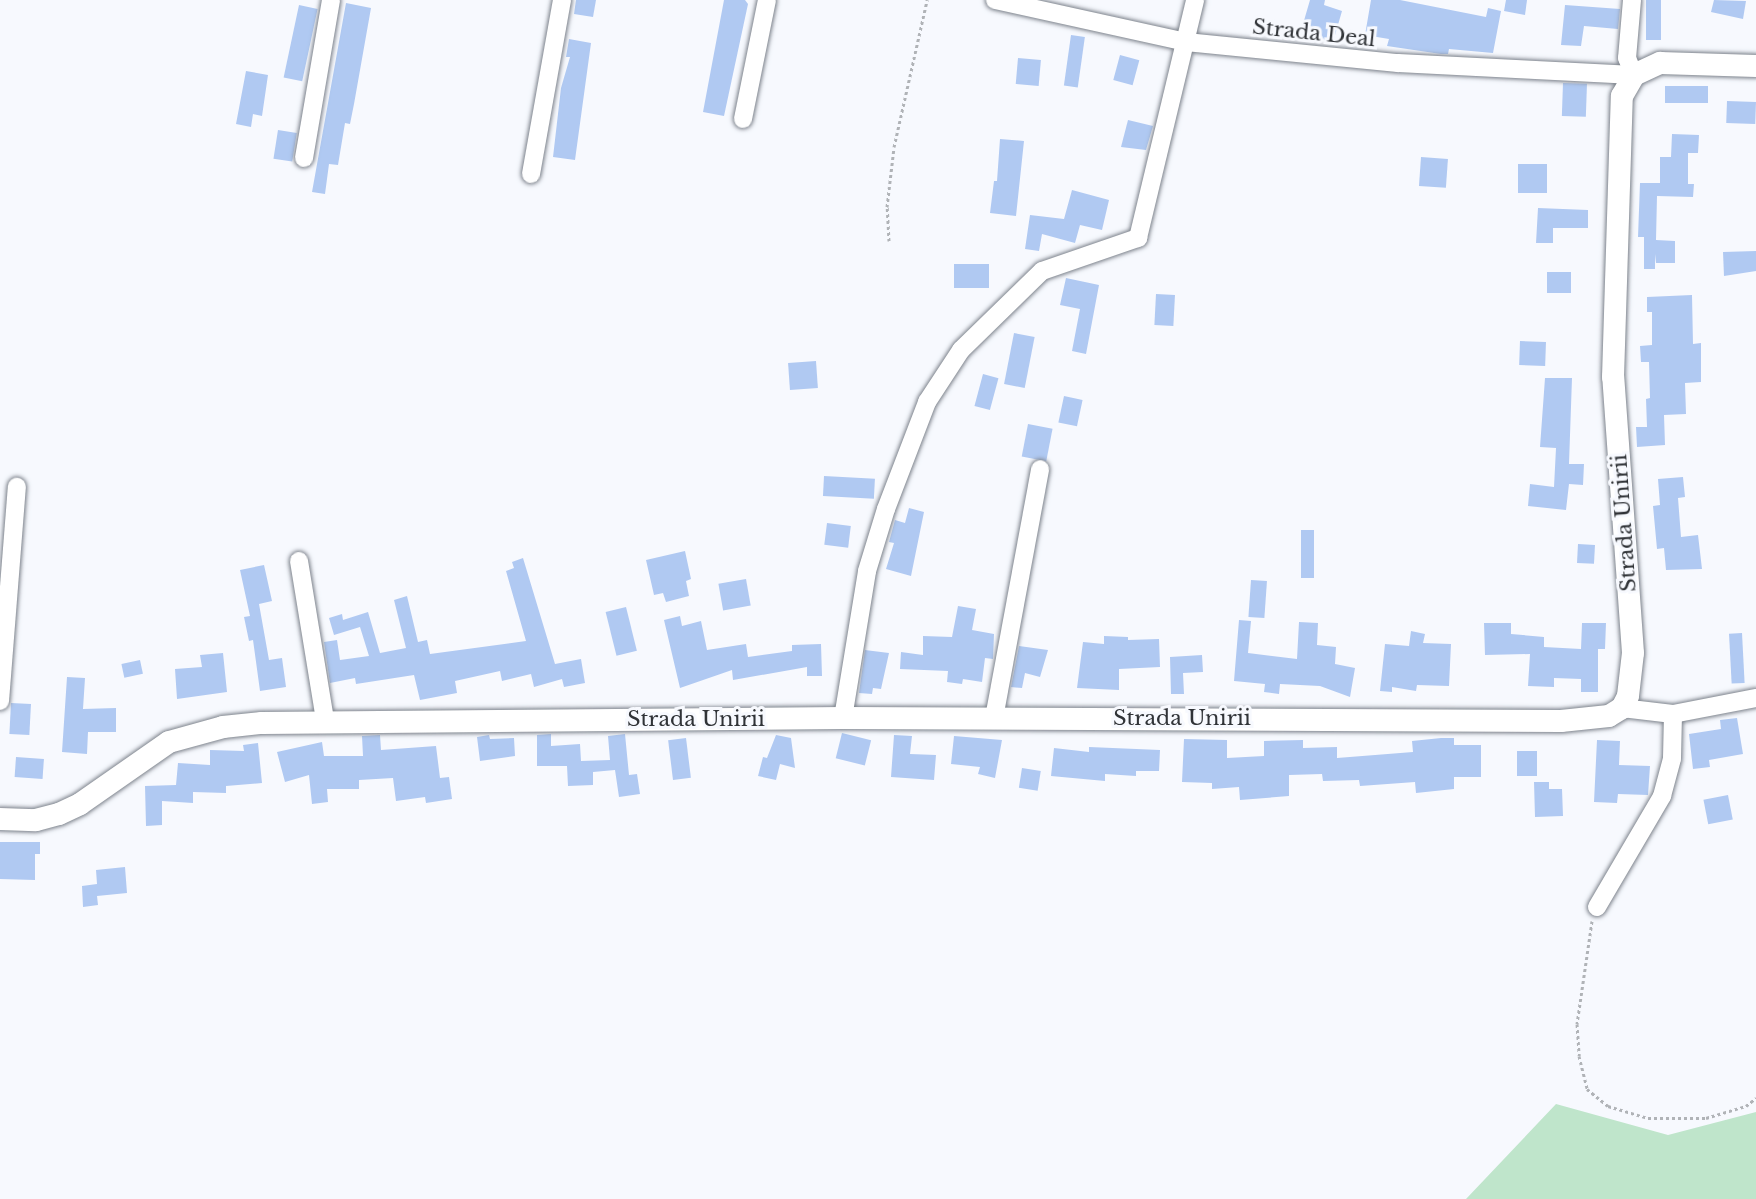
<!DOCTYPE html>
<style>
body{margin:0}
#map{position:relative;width:1756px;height:1199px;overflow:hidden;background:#f7f9fe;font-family:"Libre Baskerville",serif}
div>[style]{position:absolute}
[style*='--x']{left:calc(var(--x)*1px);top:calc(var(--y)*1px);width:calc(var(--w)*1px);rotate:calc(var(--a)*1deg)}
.green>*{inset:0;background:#bfe5cb}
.building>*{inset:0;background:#b0c9f2;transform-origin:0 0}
.path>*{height:3px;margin-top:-1.5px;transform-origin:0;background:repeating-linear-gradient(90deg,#b0b3b7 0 3px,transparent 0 6px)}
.roads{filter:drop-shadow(0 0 2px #7d838c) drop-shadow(0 0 2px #7d838c)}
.minor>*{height:18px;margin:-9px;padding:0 9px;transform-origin:9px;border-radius:9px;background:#fff}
.major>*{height:22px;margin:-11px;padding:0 11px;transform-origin:11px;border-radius:11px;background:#fff}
span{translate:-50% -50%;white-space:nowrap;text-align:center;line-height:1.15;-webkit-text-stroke:6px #f7f9fe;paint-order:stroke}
.street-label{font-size:21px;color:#303337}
</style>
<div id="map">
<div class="green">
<i style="clip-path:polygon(1556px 1104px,1668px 1135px,1756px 1112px,1756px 1199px,1466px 1199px)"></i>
</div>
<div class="building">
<i style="clip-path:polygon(576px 0,596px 0,593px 17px,574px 14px)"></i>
<i style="clip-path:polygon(724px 0,745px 0,748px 4px,724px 116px,703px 112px)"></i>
<i style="clip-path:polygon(1310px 0,1325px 0,1324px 5px,1342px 11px,1333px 42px,1317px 38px,1319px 29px,1303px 24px)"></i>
<i style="clip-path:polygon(1371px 0,1400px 0,1486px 17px,1488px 8px,1501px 11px,1493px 53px,1449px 49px,1448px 54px,1441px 54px,1387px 46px,1389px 39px,1365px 35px)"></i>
<i style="clip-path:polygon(1506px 0,1527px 0,1525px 15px,1504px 11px)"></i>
<i style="left:1646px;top:0;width:15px;height:40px"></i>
<i style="clip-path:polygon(1714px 0,1746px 1px,1743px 19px,1711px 12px)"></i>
<i style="clip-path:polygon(346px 3px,371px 8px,354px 104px,350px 124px,345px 123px,338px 165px,329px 164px,325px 194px,312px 192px)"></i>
<i style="left:299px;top:5px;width:19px;height:74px;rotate:12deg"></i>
<i style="clip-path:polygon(1565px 5px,1620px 9px,1618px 29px,1584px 26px,1581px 46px,1561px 45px)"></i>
<i style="left:1071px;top:35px;width:14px;height:51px;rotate:8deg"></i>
<i style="clip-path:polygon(569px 39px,591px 43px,575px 160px,553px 157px,561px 88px,570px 57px,566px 57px)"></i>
<i style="left:1120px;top:55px;width:20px;height:26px;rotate:15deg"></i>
<i style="left:1018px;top:58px;width:23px;height:26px;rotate:5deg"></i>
<i style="clip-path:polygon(246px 71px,268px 75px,262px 116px,253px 114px,251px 127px,236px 124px)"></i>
<i style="left:1563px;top:83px;width:24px;height:33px;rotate:2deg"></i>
<i style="left:1665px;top:86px;width:43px;height:17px"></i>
<i style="left:1727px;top:101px;width:29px;height:22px;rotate:2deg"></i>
<i style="clip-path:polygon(1128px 120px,1153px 126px,1146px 150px,1121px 147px)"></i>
<i style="left:278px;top:130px;width:19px;height:29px;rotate:9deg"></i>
<i style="clip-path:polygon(1672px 134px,1699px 135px,1698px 153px,1688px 153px,1688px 184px,1694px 184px,1693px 197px,1657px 196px,1656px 240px,1675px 241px,1675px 263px,1656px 263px,1655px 254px,1655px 269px,1644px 269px,1644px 237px,1638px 237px,1640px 183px,1660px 183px,1660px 157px,1671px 157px)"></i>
<i style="clip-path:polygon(1000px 139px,1024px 141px,1016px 216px,990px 213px,994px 181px,997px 181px)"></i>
<i style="left:1421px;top:157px;width:27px;height:29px;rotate:4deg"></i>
<i style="left:1518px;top:164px;width:29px;height:29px"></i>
<i style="clip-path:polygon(1072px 190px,1109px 200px,1102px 230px,1080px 225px,1075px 243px,1042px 234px,1039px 251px,1025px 249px,1030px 215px,1064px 219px)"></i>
<i style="clip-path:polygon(1538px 208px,1588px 210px,1588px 228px,1553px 228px,1553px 243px,1536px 243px)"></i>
<i style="clip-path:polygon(1756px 251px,1756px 271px,1724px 276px,1723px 252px)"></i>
<i style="left:989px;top:264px;width:24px;height:35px;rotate:90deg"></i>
<i style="left:1547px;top:272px;width:24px;height:21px"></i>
<i style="clip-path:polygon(1066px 278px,1099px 285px,1086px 354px,1072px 351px,1080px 309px,1060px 305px)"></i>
<i style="left:1156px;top:294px;width:19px;height:31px;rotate:3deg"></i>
<i style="clip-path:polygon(1692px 295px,1693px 344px,1701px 343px,1701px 382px,1685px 383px,1686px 414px,1664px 415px,1665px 445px,1637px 447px,1636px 427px,1647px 427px,1646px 399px,1650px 398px,1649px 362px,1641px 362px,1640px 346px,1652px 345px,1652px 312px,1647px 312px,1647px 297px)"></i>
<i style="left:1014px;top:333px;width:21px;height:52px;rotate:11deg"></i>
<i style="left:1520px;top:341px;width:26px;height:24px;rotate:2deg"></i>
<i style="left:816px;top:361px;width:27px;height:28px;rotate:86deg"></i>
<i style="left:983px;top:374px;width:16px;height:33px;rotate:15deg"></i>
<i style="clip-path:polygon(1545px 378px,1572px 378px,1569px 464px,1584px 464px,1583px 485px,1569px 484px,1566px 510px,1528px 506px,1530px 484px,1554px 487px,1556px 448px,1540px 447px)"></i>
<i style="left:1064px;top:396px;width:19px;height:27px;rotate:12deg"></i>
<i style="left:1028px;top:424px;width:25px;height:33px;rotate:11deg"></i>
<i style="left:824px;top:476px;width:51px;height:20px;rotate:3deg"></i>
<i style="clip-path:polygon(1683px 477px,1685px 497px,1678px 498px,1681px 537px,1698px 535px,1702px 569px,1666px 570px,1664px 548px,1657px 549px,1653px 506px,1660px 505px,1658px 479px)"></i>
<i style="clip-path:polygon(909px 508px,924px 512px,911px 576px,886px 569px,894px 543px,889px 542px,895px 520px,905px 523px)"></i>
<i style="left:827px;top:523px;width:24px;height:22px;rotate:7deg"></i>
<i style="left:1301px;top:530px;width:13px;height:48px"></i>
<i style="left:1578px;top:544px;width:17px;height:19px;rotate:3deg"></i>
<i style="clip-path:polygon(685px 551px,691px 579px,686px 581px,689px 596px,666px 602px,663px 593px,654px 595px,646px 560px)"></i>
<i style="clip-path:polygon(523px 558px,555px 664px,581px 659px,585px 683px,564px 687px,562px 679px,534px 687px,531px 674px,502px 681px,500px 671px,455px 681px,457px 693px,420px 700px,414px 675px,356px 684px,355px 678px,330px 683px,324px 642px,337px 640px,340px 660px,369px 656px,360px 627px,334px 635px,329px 618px,342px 614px,343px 620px,368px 612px,380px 653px,406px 648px,394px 600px,407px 596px,418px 642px,427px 640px,430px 654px,526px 641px,506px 571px,514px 568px,512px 562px)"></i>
<i style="clip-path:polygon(264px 565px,272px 601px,259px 604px,269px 660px,282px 658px,286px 687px,260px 691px,253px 640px,249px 641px,244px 617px,250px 616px,240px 570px)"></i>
<i style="left:746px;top:579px;width:27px;height:28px;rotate:80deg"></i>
<i style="left:1251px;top:580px;width:16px;height:37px;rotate:4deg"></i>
<i style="clip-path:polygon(958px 606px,976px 609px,972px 630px,994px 634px,993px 659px,985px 658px,982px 682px,963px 679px,962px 684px,947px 682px,948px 671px,900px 669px,901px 652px,923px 655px,923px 636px,952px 637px)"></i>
<i style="left:626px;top:607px;width:45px;height:21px;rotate:76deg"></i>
<i style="clip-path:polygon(680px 616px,682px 626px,701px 621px,707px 650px,746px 644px,748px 657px,792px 651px,792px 645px,821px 644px,822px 676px,807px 676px,807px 667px,733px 680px,732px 670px,680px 688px,664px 620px)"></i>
<i style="clip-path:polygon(1239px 620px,1251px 621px,1248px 653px,1297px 659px,1299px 622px,1318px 623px,1317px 645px,1336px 647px,1335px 664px,1355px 668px,1350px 697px,1320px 686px,1280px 684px,1279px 694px,1264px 692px,1265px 684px,1234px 681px)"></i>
<i style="clip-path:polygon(1484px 623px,1511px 623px,1511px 634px,1544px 637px,1544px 647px,1581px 649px,1582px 623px,1606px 623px,1605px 649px,1598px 649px,1598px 692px,1581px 692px,1581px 679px,1554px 678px,1554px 687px,1528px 686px,1530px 654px,1485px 655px)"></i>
<i style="clip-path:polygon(1411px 631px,1425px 634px,1423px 643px,1451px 644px,1449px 686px,1417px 685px,1416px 691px,1392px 687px,1392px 692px,1380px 691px,1385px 644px,1409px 646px)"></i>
<i style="left:1742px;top:633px;width:50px;height:13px;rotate:87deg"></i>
<i style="clip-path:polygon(1104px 636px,1128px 637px,1128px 640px,1159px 639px,1160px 667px,1119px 669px,1119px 690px,1077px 688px,1083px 642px,1104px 644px)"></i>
<i style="clip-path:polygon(1019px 646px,1048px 650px,1040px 677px,1025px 673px,1022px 688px,1011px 687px)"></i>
<i style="clip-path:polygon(865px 650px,889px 653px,881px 689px,873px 688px,872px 694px,859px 693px)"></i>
<i style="clip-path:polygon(223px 653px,227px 692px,177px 699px,175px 669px,202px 667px,200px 655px)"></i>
<i style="clip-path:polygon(1202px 655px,1203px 672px,1183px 673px,1184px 694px,1171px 694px,1170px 657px)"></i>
<i style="left:140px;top:660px;width:14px;height:19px;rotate:78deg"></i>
<i style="clip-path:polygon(67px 677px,85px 678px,83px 709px,116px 708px,116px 732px,88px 732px,87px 754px,62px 752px)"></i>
<i style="left:11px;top:703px;width:20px;height:31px;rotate:3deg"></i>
<i style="clip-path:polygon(1737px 718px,1743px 754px,1709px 760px,1710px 767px,1693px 769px,1689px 734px,1721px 729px,1720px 720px)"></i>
<i style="left:842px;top:733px;width:30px;height:26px;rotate:14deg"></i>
<i style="clip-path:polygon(551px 734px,551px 746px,580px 744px,581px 761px,610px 760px,608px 736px,625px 734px,629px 775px,637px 774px,640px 794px,619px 797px,615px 770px,593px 772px,593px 785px,568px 786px,567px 766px,537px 766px,537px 735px)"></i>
<i style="clip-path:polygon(380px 735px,381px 750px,436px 746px,440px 778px,449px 777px,452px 799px,426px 803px,425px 797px,396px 801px,393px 778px,359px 780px,359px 789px,327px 789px,328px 802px,312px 804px,309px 775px,285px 782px,277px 752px,322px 742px,324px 756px,363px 756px,362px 736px)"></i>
<i style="clip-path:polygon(489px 735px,490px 739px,514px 738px,515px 756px,480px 761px,477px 737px)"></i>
<i style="clip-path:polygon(776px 735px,791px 738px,795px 768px,780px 764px,776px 780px,758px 776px,763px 757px,767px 758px)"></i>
<i style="clip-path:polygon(894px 735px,912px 736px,910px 754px,936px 755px,934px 780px,891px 777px)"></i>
<i style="clip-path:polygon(954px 736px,1002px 740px,995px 778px,978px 774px,980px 767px,951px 764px)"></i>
<i style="left:686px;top:738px;width:40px;height:18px;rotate:83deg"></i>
<i style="clip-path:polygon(1441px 738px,1454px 738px,1454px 745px,1481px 745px,1481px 777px,1454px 777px,1454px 789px,1416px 793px,1415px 782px,1360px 786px,1359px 780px,1323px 781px,1322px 774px,1289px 775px,1289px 796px,1240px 800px,1239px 787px,1212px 789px,1212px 783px,1182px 782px,1184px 739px,1227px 740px,1227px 758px,1264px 756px,1264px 741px,1303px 740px,1303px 748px,1337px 747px,1337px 758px,1413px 752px,1412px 741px)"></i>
<i style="clip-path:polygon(1597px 740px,1620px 741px,1619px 765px,1650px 766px,1648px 795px,1618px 794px,1617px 803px,1594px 802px)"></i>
<i style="clip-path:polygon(258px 743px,262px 783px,226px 786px,226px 793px,193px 792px,193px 803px,162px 801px,162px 825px,146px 826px,145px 786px,176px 785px,178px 763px,210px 765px,210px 750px,244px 751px,243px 745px)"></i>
<i style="clip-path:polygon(1089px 747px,1160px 750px,1159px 771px,1136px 771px,1136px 776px,1105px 774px,1105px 781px,1051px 776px,1054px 748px,1089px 752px)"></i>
<i style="left:1517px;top:751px;width:20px;height:25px"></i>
<i style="left:16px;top:757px;width:28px;height:20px;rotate:4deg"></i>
<i style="left:1022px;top:768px;width:19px;height:20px;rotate:9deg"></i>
<i style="clip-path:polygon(1534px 782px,1549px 782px,1549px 789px,1562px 789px,1563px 816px,1535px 817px)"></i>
<i style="left:1728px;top:795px;width:25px;height:25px;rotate:79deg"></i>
<i style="clip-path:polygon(0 842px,40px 842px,40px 854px,35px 854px,35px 880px,0 879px)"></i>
<i style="clip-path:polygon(125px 867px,127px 893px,97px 896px,98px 905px,83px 907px,82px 886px,97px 884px,96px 870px)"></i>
</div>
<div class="path">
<i style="--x:889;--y:241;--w:34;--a:-93"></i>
<i style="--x:887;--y:207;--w:60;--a:-83.3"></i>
<i style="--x:894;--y:147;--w:151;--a:-77.3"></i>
<i style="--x:1592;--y:921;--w:104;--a:98.3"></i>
<i style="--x:1577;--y:1024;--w:32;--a:86"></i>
<i style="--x:1579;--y:1056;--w:34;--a:76"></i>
<i style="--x:1587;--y:1089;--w:27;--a:39"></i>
<i style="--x:1608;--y:1106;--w:42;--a:16.7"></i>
<i style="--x:1648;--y:1118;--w:58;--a:0"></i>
<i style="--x:1706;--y:1118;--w:42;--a:-16.7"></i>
<i style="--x:1746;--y:1106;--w:13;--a:-39"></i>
</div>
<div class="roads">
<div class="minor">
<i style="--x:995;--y:0;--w:196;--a:12.4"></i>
<i style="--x:1186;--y:42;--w:213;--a:5.7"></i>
<i style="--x:1398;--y:63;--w:236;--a:2.9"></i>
<i style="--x:1632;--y:0;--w:58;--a:94.9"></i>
<i style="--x:1627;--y:58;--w:18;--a:68"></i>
<i style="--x:743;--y:119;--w:121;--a:-78.6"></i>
<i style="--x:304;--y:158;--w:160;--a:-80.3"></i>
<i style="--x:531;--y:174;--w:177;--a:-79.9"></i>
<i style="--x:299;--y:561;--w:161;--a:80.7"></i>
<i style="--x:0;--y:701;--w:215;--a:-85.5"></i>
<i style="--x:1622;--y:708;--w:51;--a:6.7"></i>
<i style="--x:1673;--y:714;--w:85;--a:-10.9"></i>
<i style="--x:843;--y:718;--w:149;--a:-80.7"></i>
<i style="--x:867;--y:571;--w:65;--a:-73"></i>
<i style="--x:886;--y:509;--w:115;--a:-69"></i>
<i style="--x:927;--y:402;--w:62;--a:-56.8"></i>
<i style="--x:961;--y:350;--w:113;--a:-44.3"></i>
<i style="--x:1042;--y:271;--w:102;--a:-19"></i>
<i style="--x:1138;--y:238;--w:245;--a:-76.5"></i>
<i style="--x:994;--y:718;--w:253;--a:-79.5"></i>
<i style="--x:1597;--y:907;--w:129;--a:-59.6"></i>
<i style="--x:1662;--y:796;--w:39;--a:-75"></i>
<i style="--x:1672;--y:758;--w:44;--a:-88.7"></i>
</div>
<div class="major">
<i style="--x:0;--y:819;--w:36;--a:2"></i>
<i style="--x:36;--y:820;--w:24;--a:-15"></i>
<i style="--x:59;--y:814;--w:23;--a:-25"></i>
<i style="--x:80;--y:804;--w:108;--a:-34.9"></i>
<i style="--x:169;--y:742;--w:56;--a:-15.5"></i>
<i style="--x:223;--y:727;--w:39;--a:-6"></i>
<i style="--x:262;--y:723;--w:581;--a:-0.49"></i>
<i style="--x:843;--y:718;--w:718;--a:0.24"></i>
<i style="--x:1561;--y:721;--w:48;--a:-5.9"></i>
<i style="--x:1609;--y:716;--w:15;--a:-32"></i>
<i style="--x:1622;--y:708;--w:13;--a:-63"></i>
<i style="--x:1628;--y:696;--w:43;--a:-83.4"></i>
<i style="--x:1633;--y:653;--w:277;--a:-94.1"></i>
<i style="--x:1613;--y:377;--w:281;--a:-88.2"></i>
<i style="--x:1622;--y:96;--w:24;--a:-60"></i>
<i style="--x:1634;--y:75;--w:29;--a:-25"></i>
<i style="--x:1660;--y:63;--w:96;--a:1.8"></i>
</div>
</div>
<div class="street-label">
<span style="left:1314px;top:33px;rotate:6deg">Strada Deal</span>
<span style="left:1624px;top:523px;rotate:-94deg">Strada Unirii</span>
<span style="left:1182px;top:718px">Strada Unirii</span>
<span style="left:696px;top:719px">Strada Unirii</span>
</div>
</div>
